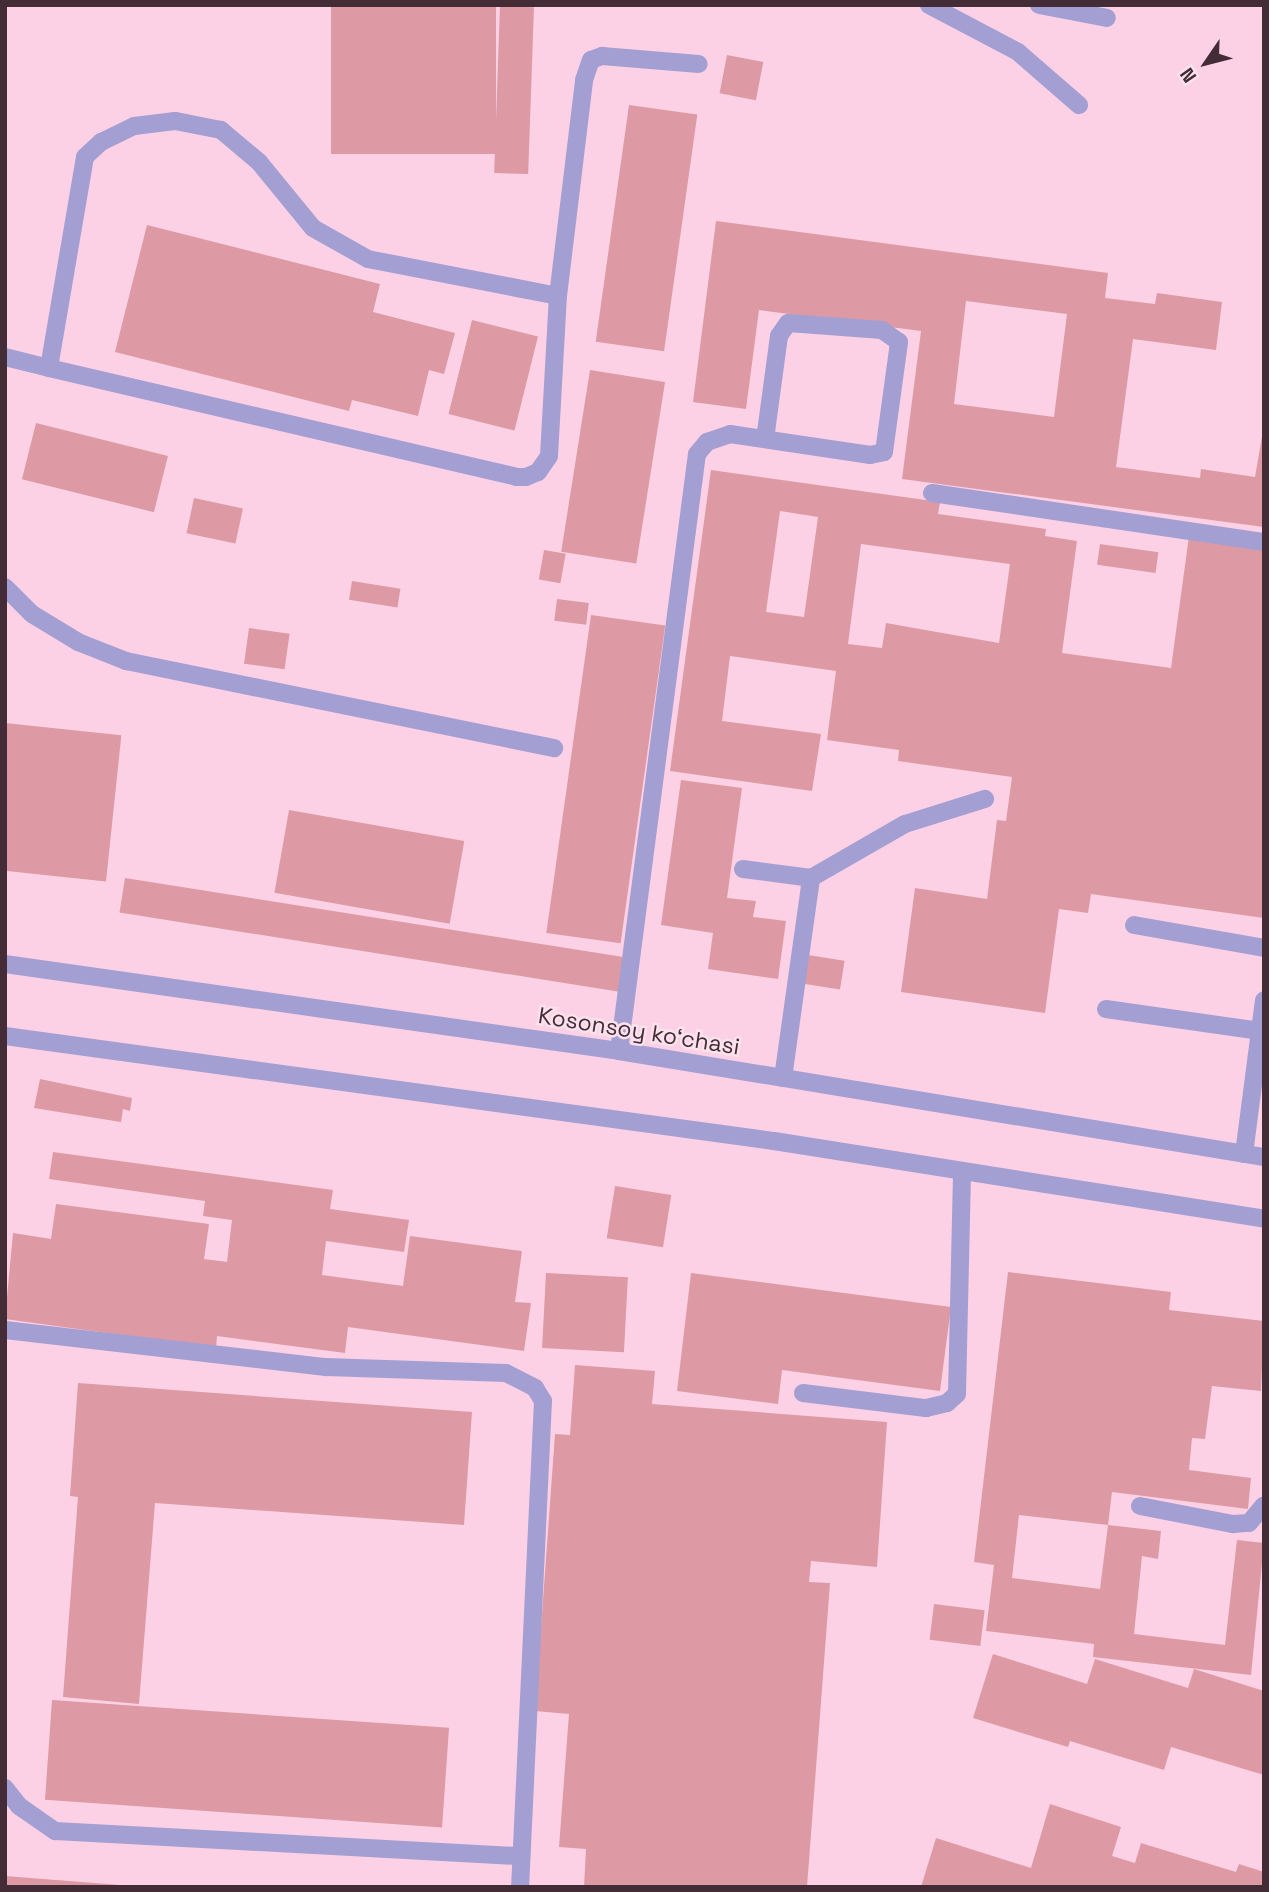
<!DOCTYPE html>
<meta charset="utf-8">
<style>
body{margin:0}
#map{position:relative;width:1269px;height:1892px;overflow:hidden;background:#fce2ed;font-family:"Space Grotesk",sans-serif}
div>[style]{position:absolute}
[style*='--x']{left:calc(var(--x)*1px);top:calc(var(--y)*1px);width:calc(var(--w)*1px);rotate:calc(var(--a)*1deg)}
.built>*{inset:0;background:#fdd1e5;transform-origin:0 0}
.building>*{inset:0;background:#dd9aa4;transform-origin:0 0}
.service>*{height:18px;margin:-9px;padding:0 9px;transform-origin:9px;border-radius:9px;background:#a49fd2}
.tertiary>*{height:18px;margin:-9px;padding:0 9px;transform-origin:9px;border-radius:9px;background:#a49fd2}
span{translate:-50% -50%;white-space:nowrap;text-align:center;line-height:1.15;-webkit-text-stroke:5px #fce2ed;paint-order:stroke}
.street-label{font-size:23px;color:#442c37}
.frame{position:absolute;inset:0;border:7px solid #442c37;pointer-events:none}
.north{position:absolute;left:1171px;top:28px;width:70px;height:70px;-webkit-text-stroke:5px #fce2ed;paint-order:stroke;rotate:235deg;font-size:19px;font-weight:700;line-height:28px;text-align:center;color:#442c37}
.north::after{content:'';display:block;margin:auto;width:24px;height:32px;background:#442c37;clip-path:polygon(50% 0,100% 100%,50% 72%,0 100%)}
</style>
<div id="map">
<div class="built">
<i style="left:5px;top:5px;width:1259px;height:1882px"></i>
</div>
<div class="building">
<i style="left:331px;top:5px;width:165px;height:149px"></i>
<i style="left:500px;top:6px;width:34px;height:167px;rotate:2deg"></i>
<i style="left:727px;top:55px;width:37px;height:39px;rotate:11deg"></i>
<i style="left:629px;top:105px;width:69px;height:239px;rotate:8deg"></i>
<i style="clip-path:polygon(evenodd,716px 221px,1108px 273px,1105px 298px,1155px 304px,1157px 293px,1222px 302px,1216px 350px,1133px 339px,1116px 467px,1200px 478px,1201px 469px,1255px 477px,1264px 425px,1264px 527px,902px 479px,921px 331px,759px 310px,746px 409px,693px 402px,716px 221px,966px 301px,1067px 314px,1054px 417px,954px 404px,966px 301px)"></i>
<i style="clip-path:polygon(147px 225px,380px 284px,373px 312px,455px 333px,444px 374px,429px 370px,418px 416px,352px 400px,349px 411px,115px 352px)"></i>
<i style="left:472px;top:320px;width:68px;height:97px;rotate:14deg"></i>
<i style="left:590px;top:370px;width:76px;height:184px;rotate:9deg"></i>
<i style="left:36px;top:423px;width:136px;height:58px;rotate:14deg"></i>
<i style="clip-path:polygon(evenodd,711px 470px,940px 502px,938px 514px,1046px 529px,1045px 536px,1077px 541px,1062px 653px,1171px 668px,1189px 536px,1264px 546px,1264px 918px,1091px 894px,1088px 913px,1059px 909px,1045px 1013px,901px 992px,915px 888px,987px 899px,997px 820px,1006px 821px,1012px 777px,898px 761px,899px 750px,827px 740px,836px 671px,730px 656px,722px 721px,821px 734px,812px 791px,670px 771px,711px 470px,780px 511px,818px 517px,804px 617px,766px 612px,780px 511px,711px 470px,861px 544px,1010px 564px,999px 643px,886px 623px,882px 648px,848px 644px,861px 544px)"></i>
<i style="left:194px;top:498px;width:50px;height:36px;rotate:12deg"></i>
<i style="left:1100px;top:544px;width:59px;height:21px;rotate:8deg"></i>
<i style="left:544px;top:550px;width:22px;height:30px;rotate:10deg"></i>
<i style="left:352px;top:581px;width:49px;height:19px;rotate:9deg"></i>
<i style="left:557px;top:599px;width:32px;height:22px;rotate:7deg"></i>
<i style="left:591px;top:615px;width:75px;height:321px;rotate:8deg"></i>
<i style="left:249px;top:628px;width:41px;height:36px;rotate:8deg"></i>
<i style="left:5px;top:723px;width:117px;height:147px;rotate:6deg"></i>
<i style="clip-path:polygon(681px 780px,742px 788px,727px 898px,756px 901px,753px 917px,786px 921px,778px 979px,708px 969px,713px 933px,661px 925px)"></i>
<i style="left:289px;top:810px;width:178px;height:84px;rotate:10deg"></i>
<i style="left:125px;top:878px;width:506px;height:35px;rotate:9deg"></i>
<i style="left:808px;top:955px;width:37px;height:29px;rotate:9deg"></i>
<i style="clip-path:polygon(40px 1079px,132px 1098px,130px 1111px,123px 1109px,121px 1122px,34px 1108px)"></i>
<i style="clip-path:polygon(53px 1152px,333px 1190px,330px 1209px,409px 1220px,404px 1252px,326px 1241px,322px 1275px,403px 1286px,410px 1236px,522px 1251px,515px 1302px,531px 1303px,524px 1351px,348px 1327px,345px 1353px,217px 1336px,216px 1348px,5px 1319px,13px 1233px,51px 1239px,56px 1204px,209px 1224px,204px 1259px,227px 1262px,232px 1220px,203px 1216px,205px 1201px,49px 1179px)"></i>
<i style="left:615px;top:1186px;width:57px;height:53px;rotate:9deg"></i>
<i style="clip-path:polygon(evenodd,1008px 1272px,1171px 1292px,1169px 1310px,1264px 1321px,1261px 1391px,1212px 1386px,1205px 1439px,1192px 1438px,1189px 1470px,1251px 1478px,1248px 1509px,1112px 1492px,1108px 1525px,1161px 1531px,1158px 1559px,1142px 1556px,1134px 1634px,1225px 1645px,1237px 1540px,1264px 1543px,1251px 1675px,1093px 1657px,1094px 1644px,986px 1631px,994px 1565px,974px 1562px,1008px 1272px,1019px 1515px,1108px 1525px,1100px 1589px,1012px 1578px,1019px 1515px)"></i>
<i style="left:546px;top:1273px;width:82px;height:75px;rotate:3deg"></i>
<i style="clip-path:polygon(691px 1273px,951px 1307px,940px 1391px,782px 1370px,778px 1404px,677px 1391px)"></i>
<i style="clip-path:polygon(575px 1365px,655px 1371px,652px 1404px,887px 1422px,877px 1567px,811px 1561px,809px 1582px,830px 1583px,807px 1887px,584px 1887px,586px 1849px,559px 1847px,569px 1714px,535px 1711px,555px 1434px,570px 1435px)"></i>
<i style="clip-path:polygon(78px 1383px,472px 1412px,464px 1525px,155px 1503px,139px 1704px,63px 1697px,78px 1497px,70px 1496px)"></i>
<i style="left:934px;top:1604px;width:51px;height:36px;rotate:7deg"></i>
<i style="clip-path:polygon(993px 1654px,1087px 1684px,1095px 1659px,1188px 1688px,1194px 1669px,1264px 1691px,1264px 1775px,1171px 1747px,1164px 1770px,1070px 1741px,1068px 1747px,973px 1718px)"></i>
<i style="left:52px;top:1700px;width:398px;height:100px;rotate:4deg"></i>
<i style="clip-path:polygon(1050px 1804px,1121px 1827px,1112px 1856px,1135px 1863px,1141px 1843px,1236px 1872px,1239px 1864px,1264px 1872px,1264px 1887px,921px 1887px,936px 1838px,1031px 1868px)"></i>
<i style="clip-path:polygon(5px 1876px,120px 1885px,120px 1887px,5px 1887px)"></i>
</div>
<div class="service">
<i style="--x:929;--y:5;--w:101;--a:27.8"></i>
<i style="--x:1018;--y:52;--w:81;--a:41"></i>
<i style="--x:1039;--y:5;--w:69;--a:10.8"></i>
<i style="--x:558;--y:296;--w:218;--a:-83.1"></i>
<i style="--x:584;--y:80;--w:21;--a:-71"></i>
<i style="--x:591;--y:60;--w:12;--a:-20"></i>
<i style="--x:602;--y:56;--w:97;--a:4.7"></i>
<i style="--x:5;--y:357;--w:45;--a:14"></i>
<i style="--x:49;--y:368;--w:480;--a:13.1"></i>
<i style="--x:516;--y:477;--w:10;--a:0"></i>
<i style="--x:526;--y:477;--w:13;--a:-23"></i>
<i style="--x:538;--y:472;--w:19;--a:-55"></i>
<i style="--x:549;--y:456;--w:160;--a:-86.8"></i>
<i style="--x:558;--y:296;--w:194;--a:-169"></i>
<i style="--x:368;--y:259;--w:63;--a:-150.6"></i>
<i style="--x:313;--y:228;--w:85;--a:-129.3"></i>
<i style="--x:259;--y:162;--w:50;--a:-139.9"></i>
<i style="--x:221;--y:130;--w:47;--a:-168.9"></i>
<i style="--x:175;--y:121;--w:41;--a:173"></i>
<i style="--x:134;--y:126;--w:37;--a:154"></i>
<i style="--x:101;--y:142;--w:22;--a:137"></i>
<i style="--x:85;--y:157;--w:214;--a:99.7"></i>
<i style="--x:932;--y:493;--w:336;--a:8.4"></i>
<i style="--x:5;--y:587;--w:38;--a:45"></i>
<i style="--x:32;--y:614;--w:54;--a:31.3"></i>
<i style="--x:78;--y:642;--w:52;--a:21.6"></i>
<i style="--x:126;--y:661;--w:437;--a:11.5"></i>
<i style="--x:743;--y:869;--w:69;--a:7.5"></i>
<i style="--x:1134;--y:925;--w:132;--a:10"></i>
<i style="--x:1106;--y:1009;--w:156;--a:8.1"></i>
<i style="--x:619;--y:1051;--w:602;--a:-82.56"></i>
<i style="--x:697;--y:454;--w:16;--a:-50"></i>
<i style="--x:707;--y:442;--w:24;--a:-19"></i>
<i style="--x:730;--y:434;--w:142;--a:8.5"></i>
<i style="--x:870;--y:455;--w:14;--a:-12"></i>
<i style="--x:884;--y:452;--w:111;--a:-82.2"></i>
<i style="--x:899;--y:342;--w:21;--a:-145"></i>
<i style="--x:882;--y:330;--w:94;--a:-175.7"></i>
<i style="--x:788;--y:323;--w:16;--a:125"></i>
<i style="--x:779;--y:336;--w:104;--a:97.7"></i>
<i style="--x:783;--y:1078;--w:202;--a:-82"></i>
<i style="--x:811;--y:878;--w:108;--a:-29.9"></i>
<i style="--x:905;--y:824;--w:84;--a:-17.4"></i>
<i style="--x:1244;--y:1154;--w:155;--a:-82.6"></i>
<i style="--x:5;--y:1330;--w:323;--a:6.6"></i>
<i style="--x:326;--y:1367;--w:180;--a:1.9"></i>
<i style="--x:506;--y:1373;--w:33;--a:27"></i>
<i style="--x:535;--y:1388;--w:15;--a:58"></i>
<i style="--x:543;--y:1401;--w:487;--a:92.7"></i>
<i style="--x:803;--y:1393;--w:124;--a:7"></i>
<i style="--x:926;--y:1408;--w:22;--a:-13"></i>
<i style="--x:947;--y:1403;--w:13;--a:-42"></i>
<i style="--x:957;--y:1394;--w:222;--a:-88.7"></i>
<i style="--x:1140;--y:1506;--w:95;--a:11"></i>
<i style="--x:1233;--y:1524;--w:16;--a:-4"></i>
<i style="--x:1249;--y:1523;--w:23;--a:-50"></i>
<i style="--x:5;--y:1788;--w:23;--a:52"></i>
<i style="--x:19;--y:1806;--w:44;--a:34.8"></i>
<i style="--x:55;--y:1831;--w:467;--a:3.1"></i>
</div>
<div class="tertiary">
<i style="--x:5;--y:964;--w:620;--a:8.06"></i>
<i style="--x:619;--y:1051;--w:654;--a:9.33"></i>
<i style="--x:5;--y:1036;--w:776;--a:7.78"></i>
<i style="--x:774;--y:1141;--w:496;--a:9"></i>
</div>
<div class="street-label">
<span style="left:639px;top:1031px;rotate:9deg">Kosonsoy koʻchasi</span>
</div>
<div class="frame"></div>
<div class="north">N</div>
</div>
